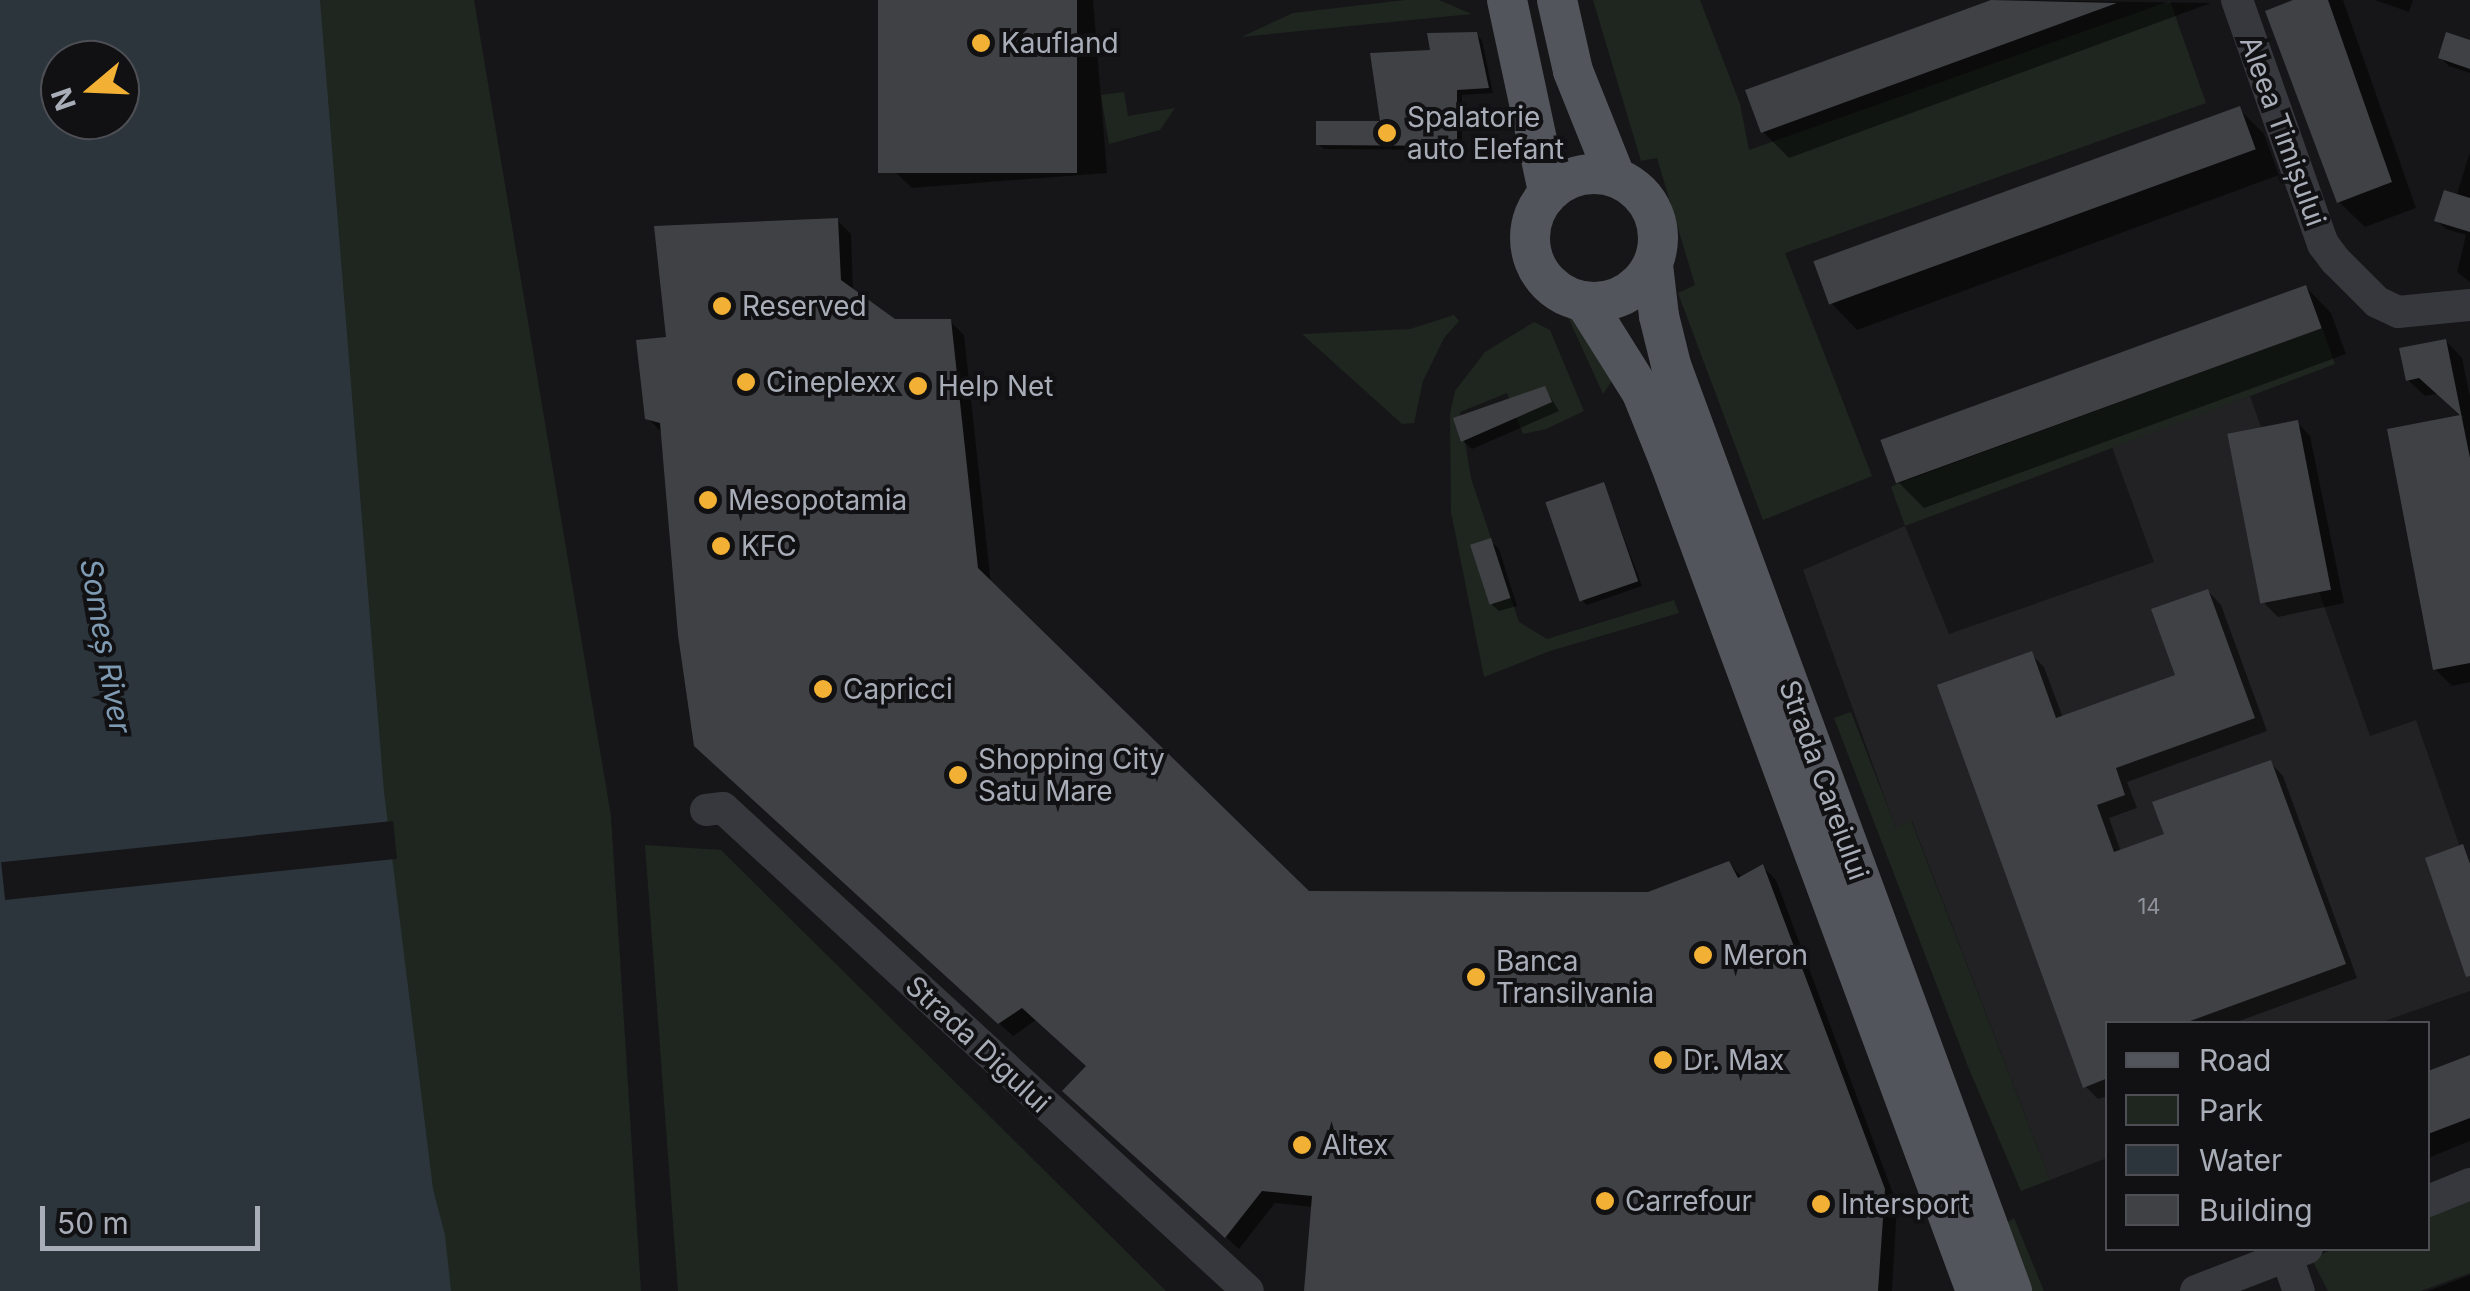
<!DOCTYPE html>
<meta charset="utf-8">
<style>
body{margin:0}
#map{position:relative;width:2470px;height:1291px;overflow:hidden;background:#161618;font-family:Inter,sans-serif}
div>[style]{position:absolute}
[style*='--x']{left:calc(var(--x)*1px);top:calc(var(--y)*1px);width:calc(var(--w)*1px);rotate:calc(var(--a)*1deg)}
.built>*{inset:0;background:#222225}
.green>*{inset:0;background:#1e261f}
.water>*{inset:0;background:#2c353c}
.pier>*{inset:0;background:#161618;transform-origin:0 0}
.shadow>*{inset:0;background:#0007}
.building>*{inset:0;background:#404145;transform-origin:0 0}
.minor>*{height:32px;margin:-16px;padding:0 16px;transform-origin:16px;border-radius:16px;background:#37383d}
.major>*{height:40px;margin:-20px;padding:0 20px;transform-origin:20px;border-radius:20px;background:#53555c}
.major>.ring{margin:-20px;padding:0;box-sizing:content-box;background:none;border:40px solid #53555c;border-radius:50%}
.dots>*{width:28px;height:28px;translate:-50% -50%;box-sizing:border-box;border:5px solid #111113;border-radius:50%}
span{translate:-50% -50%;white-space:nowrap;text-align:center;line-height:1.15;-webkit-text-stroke:8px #111113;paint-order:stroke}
.number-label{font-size:22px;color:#8e929b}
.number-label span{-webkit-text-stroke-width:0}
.poi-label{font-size:28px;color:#a8adb8}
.left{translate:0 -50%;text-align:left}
.street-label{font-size:28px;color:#a8adb8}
.water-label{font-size:30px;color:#7f9bb3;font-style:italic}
.legend{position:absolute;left:2105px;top:1021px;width:325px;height:230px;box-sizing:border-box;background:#111113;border:2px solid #4d4f55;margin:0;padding:12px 18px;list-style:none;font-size:30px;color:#a8adb8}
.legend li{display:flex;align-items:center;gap:20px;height:50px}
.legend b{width:50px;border:2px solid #4d4f55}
.north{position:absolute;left:40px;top:40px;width:100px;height:100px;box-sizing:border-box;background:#111113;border:2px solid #4d4f55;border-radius:50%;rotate:251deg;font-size:28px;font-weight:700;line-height:40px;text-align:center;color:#a8adb8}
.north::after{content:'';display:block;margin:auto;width:35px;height:45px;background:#f2b134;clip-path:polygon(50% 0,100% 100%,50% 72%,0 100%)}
.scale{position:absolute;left:40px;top:1206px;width:220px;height:45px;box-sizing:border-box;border:5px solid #a8adb8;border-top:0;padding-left:12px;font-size:30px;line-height:35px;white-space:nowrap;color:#a8adb8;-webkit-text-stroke:8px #111113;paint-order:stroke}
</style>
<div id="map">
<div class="built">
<i style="clip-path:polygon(2250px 396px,2370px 736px,2416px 720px,2470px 876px,2470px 991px,2379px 1023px,2108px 1024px,2107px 1158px,2050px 1180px,1912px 821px,1896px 829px,1803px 570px,1905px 526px,1949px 634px,2154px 562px,2112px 447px)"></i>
</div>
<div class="green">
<i style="clip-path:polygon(evenodd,0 0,474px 0,611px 816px,641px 1291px,0 1291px,0 0,60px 60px,120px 60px,120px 120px,60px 120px,60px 60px)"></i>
<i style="clip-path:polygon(1405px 0,1439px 0,1472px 14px,1241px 37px,1293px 13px)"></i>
<i style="clip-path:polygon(1593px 0,1700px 0,1740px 104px,1749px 150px,2170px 1px,2206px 103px,1785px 253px,1872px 476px,1763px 520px,1678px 293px,1695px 285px,1657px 158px,1641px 161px)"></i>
<i style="clip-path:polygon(1124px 92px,1128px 116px,1175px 108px,1160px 130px,1109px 144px,1101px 95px)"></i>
<i style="clip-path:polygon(1454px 315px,1459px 321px,1444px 338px,1423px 381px,1414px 423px,1402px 424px,1302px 334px,1410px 329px)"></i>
<i style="clip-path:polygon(1567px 315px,1588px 328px,1612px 381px,1603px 394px)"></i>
<i style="clip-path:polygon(1534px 322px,1550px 330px,1584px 411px,1546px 429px,1523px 434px,1507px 393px,1460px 412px,1471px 478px,1519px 622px,1547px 639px,1674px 600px,1679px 613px,1550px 651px,1484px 677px,1451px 512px,1450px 414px,1455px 391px,1485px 352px)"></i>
<i style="clip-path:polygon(2322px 328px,2335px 364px,1905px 526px,1891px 487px,1897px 484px)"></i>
<i style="clip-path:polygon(1851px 712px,1896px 828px,1911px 820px,2050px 1180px,2021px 1191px,1969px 1069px,1834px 718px)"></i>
<i style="clip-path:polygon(645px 845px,721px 850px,1166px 1291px,678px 1291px)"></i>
<i style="clip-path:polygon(2470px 1196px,2470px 1273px,2421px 1291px,2328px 1291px,2311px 1258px,2334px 1249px,2428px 1248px,2428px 1212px)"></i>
<i style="clip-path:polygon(2014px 1218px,2044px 1291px,2020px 1291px,1996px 1230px)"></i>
</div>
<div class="water">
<i style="clip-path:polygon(evenodd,0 0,320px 0,384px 792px,433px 1189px,445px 1235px,451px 1291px,0 1291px,0 0,60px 60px,120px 60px,120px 120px,60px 120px,60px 60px)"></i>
</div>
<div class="pier">
<i style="left:393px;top:821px;width:38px;height:394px;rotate:84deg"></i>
</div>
<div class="shadow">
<i style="clip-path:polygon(881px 0,1093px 0,1107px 173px,912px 188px,894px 171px)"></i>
<i style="clip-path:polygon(1998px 0,2211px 3px,1789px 158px,1763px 132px,1749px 91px)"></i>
<i style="clip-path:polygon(2311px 0,2343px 0,2416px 208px,2365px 227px,2339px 202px)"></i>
<i style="clip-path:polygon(2375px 0,2413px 0,2409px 12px)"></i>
<i style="clip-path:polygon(1476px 34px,1482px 40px,1493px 93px,1462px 95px,1462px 150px,1324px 149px,1318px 144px,1382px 124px,1434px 52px)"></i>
<i style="clip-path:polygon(2470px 42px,2470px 73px,2449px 66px,2441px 58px)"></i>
<i style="clip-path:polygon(2239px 109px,2264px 134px,2279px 175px,1857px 330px,1832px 304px)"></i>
<i style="clip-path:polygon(2470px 152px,2470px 282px,2457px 272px,2466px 235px,2446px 229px,2437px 221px,2456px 197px)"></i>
<i style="clip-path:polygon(838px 221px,851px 234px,853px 292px,894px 321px,950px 321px,964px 335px,991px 584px,1308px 893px,1648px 894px,1729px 864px,1743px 878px,1763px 867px,1776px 880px,1897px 1204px,1892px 1291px,1307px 1291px,1313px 1207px,1275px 1203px,1239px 1249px,1078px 1104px,1089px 1067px,1037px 1019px,1013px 1036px,710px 759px,661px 432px,648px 418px,668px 339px)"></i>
<i style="clip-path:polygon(2306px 287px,2331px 313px,2346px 354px,1924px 508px,1899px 483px)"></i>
<i style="clip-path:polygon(2446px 341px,2462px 358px,2470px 397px,2470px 682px,2452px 686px,2435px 669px,2390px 431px,2464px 417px,2438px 394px,2425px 396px,2408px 380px)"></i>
<i style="clip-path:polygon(1545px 389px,1559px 411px,1472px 449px,1463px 441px)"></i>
<i style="clip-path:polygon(2297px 422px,2310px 436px,2344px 603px,2278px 617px,2265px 604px)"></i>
<i style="clip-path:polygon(1604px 484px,1642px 586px,1587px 605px,1582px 600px)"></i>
<i style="clip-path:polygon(1490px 541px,1499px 549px,1517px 606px,1499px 611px,1490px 603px)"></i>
<i style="clip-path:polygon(2208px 591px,2221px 605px,2267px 731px,2127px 782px,2137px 808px,2109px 818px,2121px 852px,2167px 835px,2270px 762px,2283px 776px,2357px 978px,2231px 1024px,2108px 1024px,2108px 1096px,2098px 1099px,2085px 1086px,2031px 654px,2044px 667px,2063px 718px,2178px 677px)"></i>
<i style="clip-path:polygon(2470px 1057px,2470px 1141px,2428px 1158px,2428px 1074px)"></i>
<i style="clip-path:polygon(2470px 1275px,2470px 1291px,2428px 1291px)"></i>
</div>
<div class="building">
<i style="left:878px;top:0;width:199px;height:173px"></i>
<i style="clip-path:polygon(1991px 0,2117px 3px,1761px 133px,1745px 90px)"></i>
<i style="clip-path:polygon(2293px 0,2328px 0,2392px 182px,2337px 203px,2265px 11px)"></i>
<i style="clip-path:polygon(1477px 32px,1489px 88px,1457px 90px,1457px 146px,1316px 145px,1316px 121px,1380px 121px,1370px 53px,1430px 50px,1427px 33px)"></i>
<i style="clip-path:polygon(2446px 32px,2470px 40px,2470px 69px,2438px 58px)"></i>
<i style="left:2240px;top:106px;width:46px;height:454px;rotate:70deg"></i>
<i style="clip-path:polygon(2444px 190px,2470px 198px,2470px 232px,2434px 221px)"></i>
<i style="clip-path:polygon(838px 218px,841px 280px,895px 319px,951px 319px,978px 568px,1309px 891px,1648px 892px,1729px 861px,1738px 878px,1763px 864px,1885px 1189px,1878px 1291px,1304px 1291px,1312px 1196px,1262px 1191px,1225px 1238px,1062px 1091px,1086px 1066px,1022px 1008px,998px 1024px,694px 746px,678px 635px,660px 423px,645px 419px,636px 340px,666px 337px,654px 226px)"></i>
<i style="left:2306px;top:285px;width:46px;height:453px;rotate:70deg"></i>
<i style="clip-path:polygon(2446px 339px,2470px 458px,2470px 663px,2433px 670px,2387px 429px,2460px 415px,2419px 378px,2406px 381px,2399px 348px)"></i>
<i style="clip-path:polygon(1545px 386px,1552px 402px,1461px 442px,1453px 418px)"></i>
<i style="left:2298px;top:420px;width:173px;height:72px;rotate:79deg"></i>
<i style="left:1604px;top:482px;width:105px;height:62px;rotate:71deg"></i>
<i style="left:1491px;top:538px;width:63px;height:22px;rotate:72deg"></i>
<i style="clip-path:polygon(2208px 589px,2255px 718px,2116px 768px,2125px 795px,2097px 805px,2114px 852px,2164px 834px,2152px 802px,2271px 760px,2346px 964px,2182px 1024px,2108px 1024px,2108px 1078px,2083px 1088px,1937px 685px,2032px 651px,2056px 718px,2175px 675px,2151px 609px)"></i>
<i style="clip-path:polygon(2463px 844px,2470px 864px,2470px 976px,2466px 977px,2425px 858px)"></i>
<i style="clip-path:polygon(2470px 1055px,2470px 1118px,2428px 1134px,2428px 1071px)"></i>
</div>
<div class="minor">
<i style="--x:2237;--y:0;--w:259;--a:70.6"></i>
<i style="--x:2323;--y:244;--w:21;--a:53"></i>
<i style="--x:2336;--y:261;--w:58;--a:45"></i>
<i style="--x:2377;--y:302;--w:23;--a:25"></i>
<i style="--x:2398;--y:312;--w:72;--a:-5.6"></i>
<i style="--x:706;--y:810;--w:17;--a:-7"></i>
<i style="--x:723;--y:808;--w:713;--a:42.61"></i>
<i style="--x:2428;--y:1201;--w:45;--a:-22"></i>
<i style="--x:2287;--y:1257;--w:36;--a:71"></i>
<i style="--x:2196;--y:1291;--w:119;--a:-21.2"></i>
</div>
<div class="major">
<i style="--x:1507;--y:0;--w:196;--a:77.9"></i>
<i style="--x:1557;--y:0;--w:73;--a:77.3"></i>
<i style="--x:1573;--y:71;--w:113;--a:68.2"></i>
<i class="ring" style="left:1530px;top:174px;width:88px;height:88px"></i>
<i style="--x:1653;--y:265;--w:51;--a:83.3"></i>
<i style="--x:1659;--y:316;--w:50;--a:76.2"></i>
<i style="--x:1671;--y:365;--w:987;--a:69.78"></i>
<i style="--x:1585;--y:302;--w:107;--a:57.9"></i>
<i style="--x:1642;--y:393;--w:75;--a:68.2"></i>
<i style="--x:1670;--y:463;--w:883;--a:69.72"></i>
</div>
<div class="dots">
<i style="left:981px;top:43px;background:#f2b134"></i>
<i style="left:1387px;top:133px;background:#f2b134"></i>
<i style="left:722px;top:306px;background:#f2b134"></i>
<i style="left:746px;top:382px;background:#f2b134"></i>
<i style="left:918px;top:386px;background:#f2b134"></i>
<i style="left:708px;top:500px;background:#f2b134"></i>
<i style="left:721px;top:546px;background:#f2b134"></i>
<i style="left:823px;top:689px;background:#f2b134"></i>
<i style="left:958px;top:775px;background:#f2b134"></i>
<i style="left:1703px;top:955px;background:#f2b134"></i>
<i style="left:1476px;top:977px;background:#f2b134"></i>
<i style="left:1663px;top:1060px;background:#f2b134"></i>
<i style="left:1302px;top:1145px;background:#f2b134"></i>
<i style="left:1605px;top:1201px;background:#f2b134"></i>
<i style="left:1821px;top:1204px;background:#f2b134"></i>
</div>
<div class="number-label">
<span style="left:2149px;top:907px">14</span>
</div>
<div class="poi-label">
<span class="left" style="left:1001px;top:43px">Kaufland</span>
<span class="left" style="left:1407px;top:133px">Spalatorie<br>auto Elefant</span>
<span class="left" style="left:742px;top:306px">Reserved</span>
<span class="left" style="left:766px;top:382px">Cineplexx</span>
<span class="left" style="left:938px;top:386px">Help Net</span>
<span class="left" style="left:728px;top:500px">Mesopotamia</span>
<span class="left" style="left:741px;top:546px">KFC</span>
<span class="left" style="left:843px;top:689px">Capricci</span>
<span class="left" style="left:978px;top:775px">Shopping City<br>Satu Mare</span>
<span class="left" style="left:1723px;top:955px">Meron</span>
<span class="left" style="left:1496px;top:977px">Banca<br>Transilvania</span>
<span class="left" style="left:1683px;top:1060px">Dr. Max</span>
<span class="left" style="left:1322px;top:1145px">Altex</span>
<span class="left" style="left:1625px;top:1201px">Carrefour</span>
<span class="left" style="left:1841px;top:1204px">Intersport</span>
</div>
<div class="street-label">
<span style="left:2283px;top:131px;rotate:70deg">Aleea Timișului</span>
<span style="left:1824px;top:780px;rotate:70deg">Strada Careiului</span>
<span style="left:978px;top:1044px;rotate:43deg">Strada Digului</span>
</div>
<div class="water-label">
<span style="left:106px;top:646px;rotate:80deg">Someș River</span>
</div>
<ul class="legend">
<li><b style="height:12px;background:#53555c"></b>Road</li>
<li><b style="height:28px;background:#1e261f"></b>Park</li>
<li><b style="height:28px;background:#2c353c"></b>Water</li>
<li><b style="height:28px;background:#404145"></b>Building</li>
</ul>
<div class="north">N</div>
<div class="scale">50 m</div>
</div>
